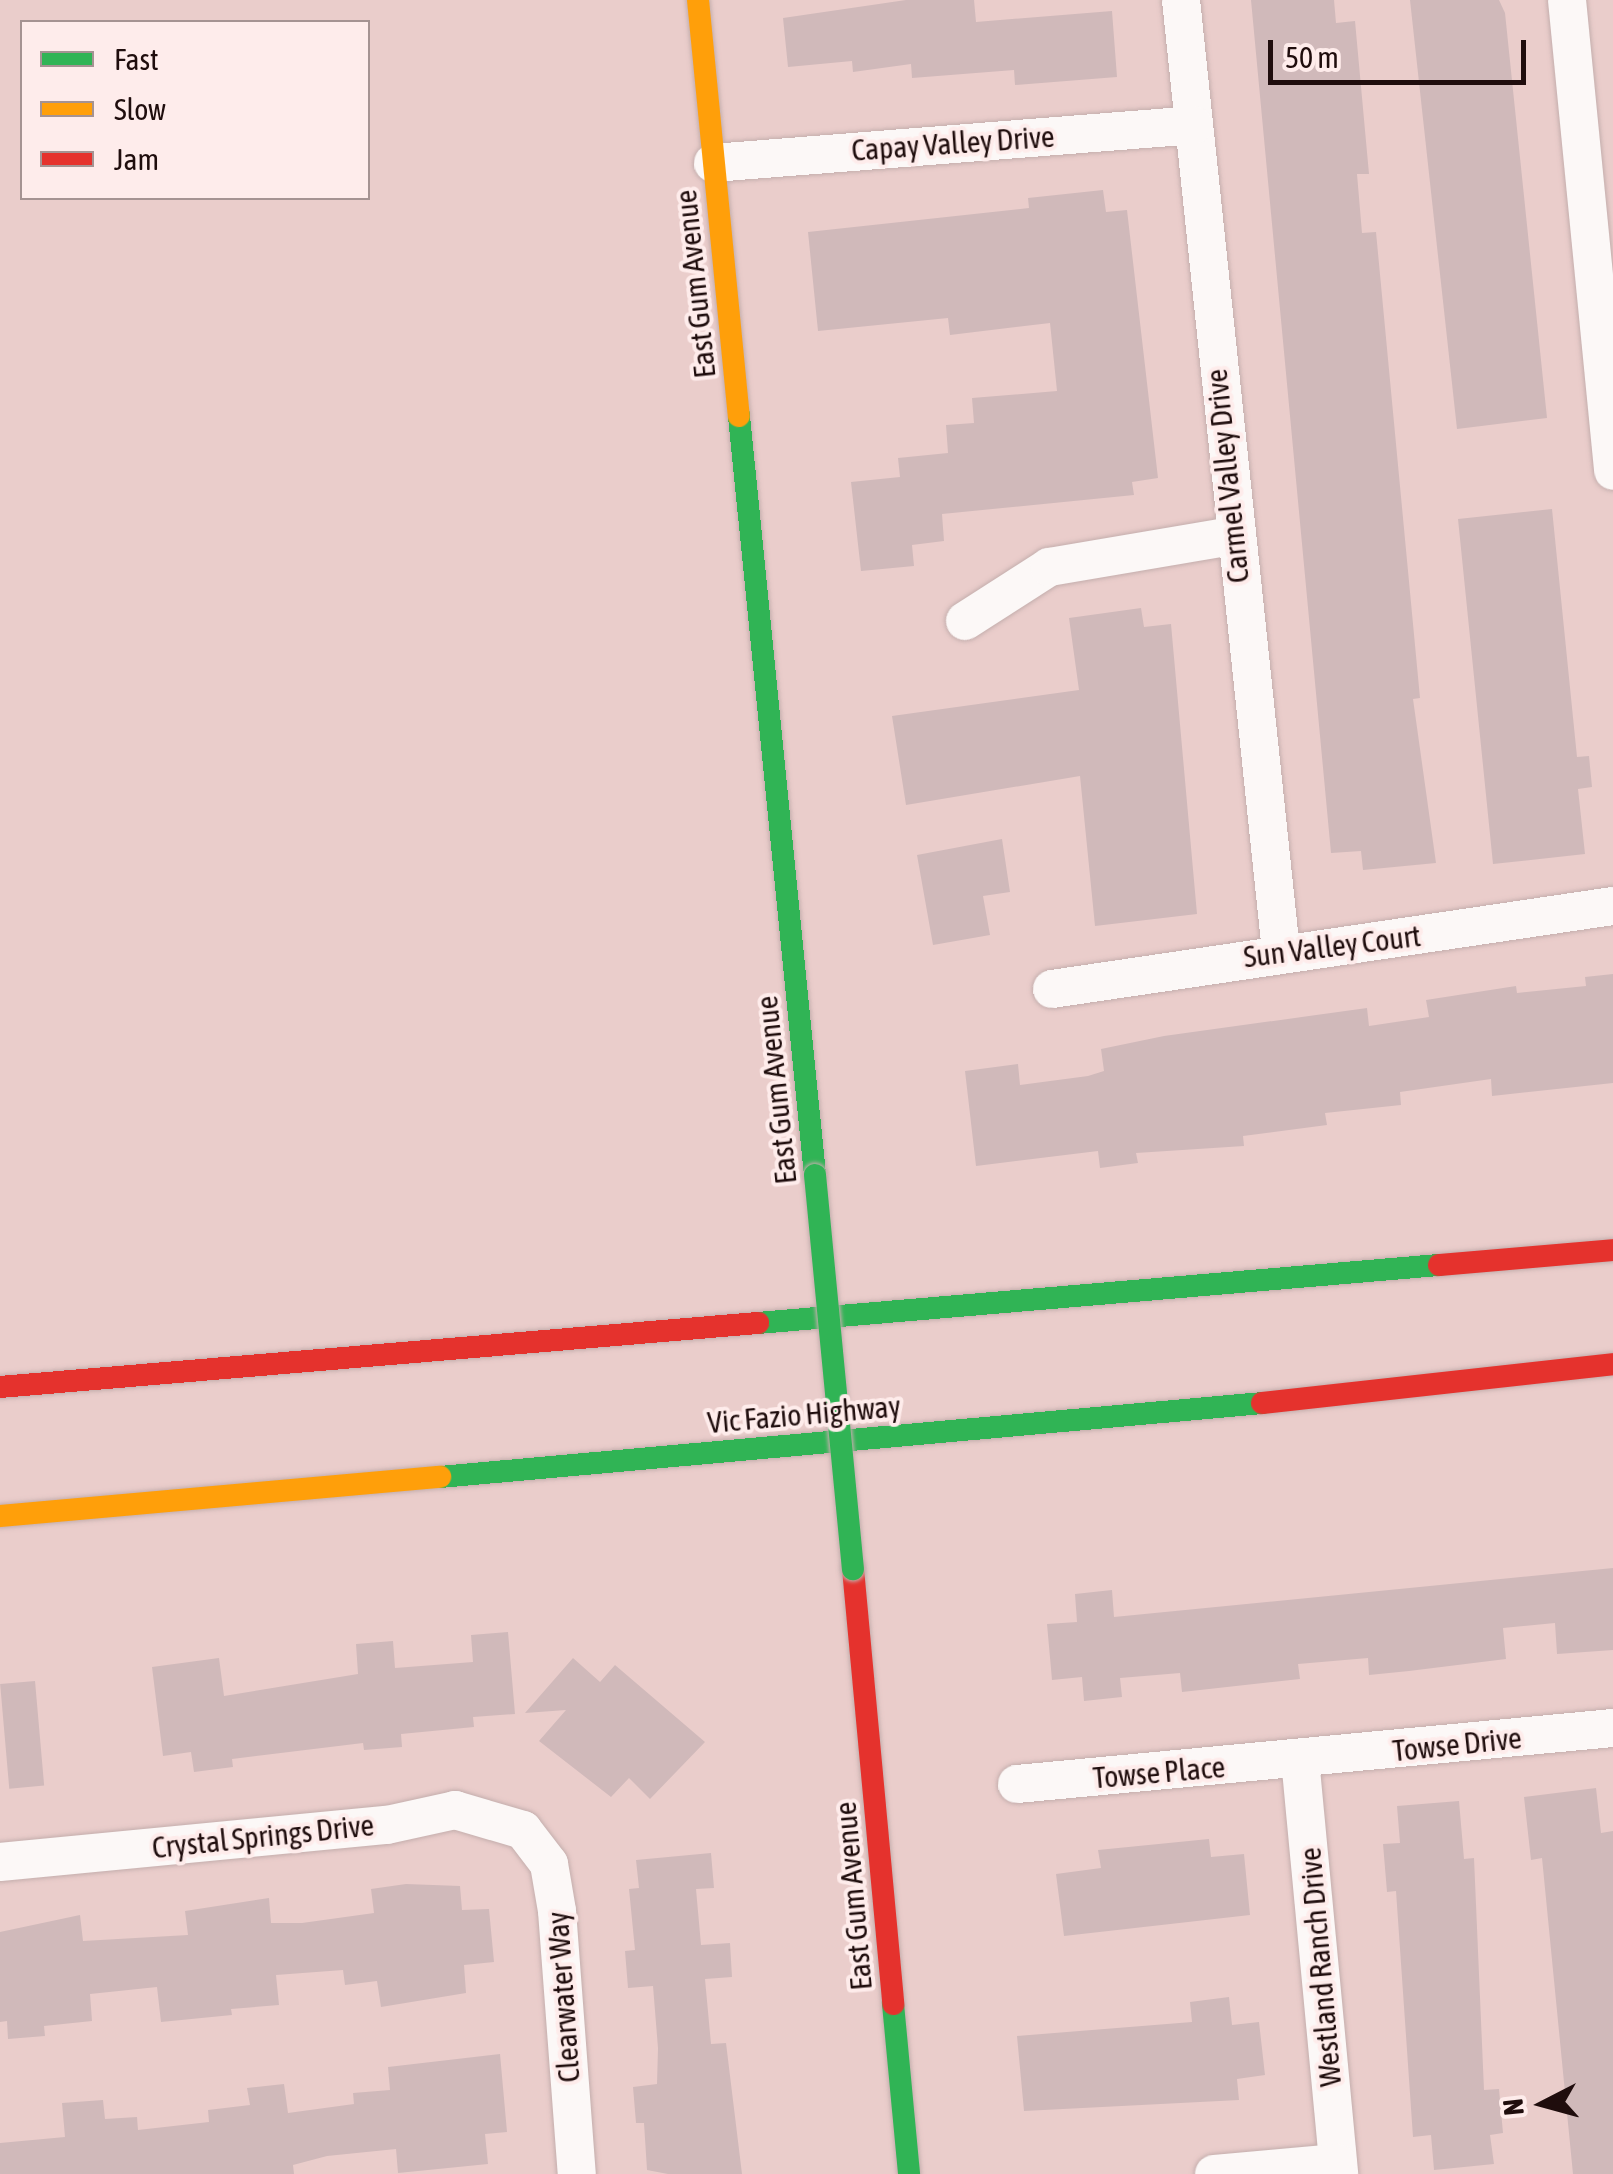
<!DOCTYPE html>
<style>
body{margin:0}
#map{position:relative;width:1613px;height:2174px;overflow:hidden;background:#eacdcb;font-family:"Asap Condensed",sans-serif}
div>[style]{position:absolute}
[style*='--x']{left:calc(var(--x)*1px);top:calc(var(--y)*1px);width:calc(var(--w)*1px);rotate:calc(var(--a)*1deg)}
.building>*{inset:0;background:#d0b9ba;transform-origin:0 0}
.roads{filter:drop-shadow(0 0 2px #c4aead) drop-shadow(0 0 2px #c4aead)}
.street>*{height:38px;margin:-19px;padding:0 19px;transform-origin:19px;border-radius:19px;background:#fcf8f7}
.fast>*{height:22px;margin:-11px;padding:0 11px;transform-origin:11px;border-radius:11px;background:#30b455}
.slow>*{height:22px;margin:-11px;padding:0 11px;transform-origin:11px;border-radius:11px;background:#ff9f0a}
.jam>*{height:22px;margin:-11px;padding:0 11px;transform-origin:11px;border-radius:11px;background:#e5322d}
.bridges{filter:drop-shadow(0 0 2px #c4aead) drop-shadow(0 0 2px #c4aead)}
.fast-bridge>*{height:22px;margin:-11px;padding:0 11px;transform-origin:11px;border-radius:11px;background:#30b455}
span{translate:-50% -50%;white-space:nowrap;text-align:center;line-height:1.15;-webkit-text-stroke:8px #feeceb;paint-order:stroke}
.street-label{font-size:30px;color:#1f0d0d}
.legend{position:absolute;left:20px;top:20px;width:350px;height:180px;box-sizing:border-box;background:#feeceb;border:2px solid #a59392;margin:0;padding:12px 18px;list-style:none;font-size:30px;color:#1f0d0d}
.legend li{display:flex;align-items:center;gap:20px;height:50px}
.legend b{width:50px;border:2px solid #a59392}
.north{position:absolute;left:1493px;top:2054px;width:100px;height:100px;-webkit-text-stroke:8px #feeceb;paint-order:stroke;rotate:264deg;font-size:28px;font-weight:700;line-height:40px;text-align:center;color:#1f0d0d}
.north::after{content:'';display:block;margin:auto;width:35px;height:45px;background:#1f0d0d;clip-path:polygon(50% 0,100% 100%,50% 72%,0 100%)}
.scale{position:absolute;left:1268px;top:40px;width:258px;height:45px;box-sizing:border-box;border:5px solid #1f0d0d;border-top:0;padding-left:12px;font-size:30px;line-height:35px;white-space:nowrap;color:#1f0d0d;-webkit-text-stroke:8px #feeceb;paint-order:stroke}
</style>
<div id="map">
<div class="building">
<i style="clip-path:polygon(906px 0,974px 0,976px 22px,1112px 11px,1117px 77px,1015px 85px,1014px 70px,912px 78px,911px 64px,853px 72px,852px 61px,788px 67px,783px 18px)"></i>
<i style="clip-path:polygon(1251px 0,1334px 0,1336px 23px,1355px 21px,1369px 174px,1357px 174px,1362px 233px,1376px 232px,1420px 698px,1413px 699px,1436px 863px,1363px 870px,1361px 851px,1331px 853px)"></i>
<i style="clip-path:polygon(1410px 0,1499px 0,1505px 13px,1547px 418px,1457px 429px)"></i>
<i style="clip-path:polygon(1103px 190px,1106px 212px,1127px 210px,1158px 478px,1132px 482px,1134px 495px,942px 514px,944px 541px,912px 545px,914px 566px,861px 571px,851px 482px,900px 477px,898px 458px,948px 453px,946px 425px,974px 423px,972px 398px,1057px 391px,1050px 323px,950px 335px,948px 318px,818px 331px,808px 232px,1029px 208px,1028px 198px)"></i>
<i style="clip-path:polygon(1552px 509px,1577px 757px,1589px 756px,1592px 787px,1578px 789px,1585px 854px,1493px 864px,1458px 519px)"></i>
<i style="clip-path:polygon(1141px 608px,1144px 627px,1171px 624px,1197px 914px,1095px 926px,1080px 776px,906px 805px,892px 716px,1079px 690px,1069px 618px)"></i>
<i style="clip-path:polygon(1002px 839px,1010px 892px,983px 896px,990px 935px,933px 945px,917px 855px)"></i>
<i style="clip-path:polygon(1613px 974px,1613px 1083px,1492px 1096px,1491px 1079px,1400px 1092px,1401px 1105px,1325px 1113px,1327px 1125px,1243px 1136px,1244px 1146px,1136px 1153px,1138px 1163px,1100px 1168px,1098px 1151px,976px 1166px,965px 1071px,1018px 1064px,1020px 1085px,1088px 1076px,1104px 1071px,1101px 1049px,1164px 1036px,1367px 1008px,1369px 1026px,1429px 1017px,1426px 1000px,1516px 986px,1517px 993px,1586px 986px,1585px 977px)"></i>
<i style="clip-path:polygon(1613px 1568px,1613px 1650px,1557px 1654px,1555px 1623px,1503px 1628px,1506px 1659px,1409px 1671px,1369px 1675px,1368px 1658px,1298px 1664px,1300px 1679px,1182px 1692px,1180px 1673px,1120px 1678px,1122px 1697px,1084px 1701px,1082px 1677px,1052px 1680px,1047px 1624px,1077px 1622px,1075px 1594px,1112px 1590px,1114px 1617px)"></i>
<i style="clip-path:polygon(508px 1632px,515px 1714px,473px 1717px,474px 1727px,401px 1734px,402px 1747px,364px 1750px,363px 1743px,232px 1759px,233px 1767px,194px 1772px,191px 1752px,163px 1756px,152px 1667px,219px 1658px,224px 1696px,358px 1674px,356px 1644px,393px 1641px,395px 1668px,473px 1662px,471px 1635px)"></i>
<i style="clip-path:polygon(573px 1658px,600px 1682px,615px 1665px,705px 1742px,650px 1799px,629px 1778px,611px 1797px,539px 1741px,566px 1710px,525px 1713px)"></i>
<i style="left:35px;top:1681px;width:105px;height:35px;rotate:85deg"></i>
<i style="clip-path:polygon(1596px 1788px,1601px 1833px,1613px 1831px,1613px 2174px,1573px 2174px,1542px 1858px,1531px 1860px,1524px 1797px)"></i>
<i style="clip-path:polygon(1459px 1801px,1464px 1859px,1474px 1858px,1484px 2090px,1499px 2089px,1503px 2133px,1490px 2135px,1494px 2164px,1434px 2170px,1431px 2135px,1413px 2137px,1396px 1891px,1387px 1892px,1383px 1844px,1400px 1843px,1397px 1806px)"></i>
<i style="clip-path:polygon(1209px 1839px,1211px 1857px,1244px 1854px,1250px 1915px,1064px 1936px,1056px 1874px,1101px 1868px,1098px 1850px)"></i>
<i style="clip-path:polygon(711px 1853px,714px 1888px,696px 1889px,701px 1945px,730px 1943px,732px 1977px,705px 1979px,711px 2044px,726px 2043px,742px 2174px,668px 2174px,647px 2170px,644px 2123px,636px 2123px,633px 2087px,657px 2084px,658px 2048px,653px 1986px,628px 1988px,625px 1951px,635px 1950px,629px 1889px,639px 1888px,636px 1860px)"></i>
<i style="clip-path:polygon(406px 1884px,460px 1886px,462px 1910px,489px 1909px,494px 1962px,464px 1965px,466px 1993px,381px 2007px,377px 1981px,345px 1985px,343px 1970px,276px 1975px,279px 2005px,231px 2009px,232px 2015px,161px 2022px,157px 1987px,90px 1994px,92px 2021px,44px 2026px,45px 2036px,8px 2039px,7px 2021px,0 2022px,0 1932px,80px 1915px,83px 1941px,188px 1935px,185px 1911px,269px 1898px,271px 1923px,302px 1923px,374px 1913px,371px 1889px)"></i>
<i style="clip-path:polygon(1229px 1997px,1232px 2025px,1259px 2022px,1265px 2075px,1237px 2079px,1239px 2100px,1024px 2111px,1017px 2036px,1192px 2022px,1190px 2002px)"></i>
<i style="clip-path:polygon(500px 2054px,507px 2132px,485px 2134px,488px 2164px,398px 2173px,396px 2149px,327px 2156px,293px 2165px,294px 2174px,0 2174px,0 2143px,65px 2137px,62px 2103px,103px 2100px,105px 2119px,137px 2117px,138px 2130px,209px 2122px,208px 2110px,250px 2105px,247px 2088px,284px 2084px,288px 2113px,354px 2104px,353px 2093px,390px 2090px,388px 2067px)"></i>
</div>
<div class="roads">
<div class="street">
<i style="--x:1181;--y:0;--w:956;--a:84"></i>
<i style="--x:1567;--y:0;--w:473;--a:84.4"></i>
<i style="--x:713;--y:163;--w:482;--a:-4.5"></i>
<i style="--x:965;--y:621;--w:100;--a:-32.7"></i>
<i style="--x:1049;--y:567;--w:186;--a:-9.6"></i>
<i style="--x:1052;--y:989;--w:567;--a:-8.42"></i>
<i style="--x:1300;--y:1759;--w:417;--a:84.6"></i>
<i style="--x:1017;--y:1784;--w:599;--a:-5.37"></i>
<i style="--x:0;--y:1862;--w:389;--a:-5.5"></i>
<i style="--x:387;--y:1825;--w:70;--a:-12.4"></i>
<i style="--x:455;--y:1810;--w:71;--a:16.4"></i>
<i style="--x:523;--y:1830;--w:43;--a:52.6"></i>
<i style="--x:549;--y:1864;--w:48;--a:80.3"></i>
<i style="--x:557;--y:1911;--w:264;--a:85.7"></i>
<i style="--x:1214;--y:2174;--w:124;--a:-5.1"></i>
</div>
<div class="fast">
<i style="--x:739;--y:416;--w:763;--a:84.28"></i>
<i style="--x:758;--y:1323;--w:683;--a:-4.87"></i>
<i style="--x:440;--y:1477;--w:825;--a:-5.14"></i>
<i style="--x:893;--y:2004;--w:171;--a:84.6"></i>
</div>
<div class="slow">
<i style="--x:698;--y:0;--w:418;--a:84.4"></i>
<i style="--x:0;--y:1516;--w:442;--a:-5.1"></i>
</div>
<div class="jam">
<i style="--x:1439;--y:1265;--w:175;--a:-4.9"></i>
<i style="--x:0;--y:1387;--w:761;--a:-4.83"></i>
<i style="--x:1262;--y:1403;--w:353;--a:-6.3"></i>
<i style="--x:853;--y:1569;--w:437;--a:84.7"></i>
</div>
</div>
<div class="bridges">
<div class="fast-bridge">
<i style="--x:815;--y:1175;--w:396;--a:84.5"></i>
</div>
</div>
<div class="street-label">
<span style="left:953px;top:143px;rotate:-4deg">Capay Valley Drive</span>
<span style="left:695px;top:284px;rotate:-96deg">East Gum Avenue</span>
<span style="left:1227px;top:476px;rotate:-96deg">Carmel Valley Drive</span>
<span style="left:1332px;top:946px;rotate:-7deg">Sun Valley Court</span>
<span style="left:776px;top:1090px;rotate:-96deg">East Gum Avenue</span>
<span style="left:804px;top:1414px;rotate:-5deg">Vic Fazio Highway</span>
<span style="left:1457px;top:1744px;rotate:-6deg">Towse Drive</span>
<span style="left:1159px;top:1772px;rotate:-5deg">Towse Place</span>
<span style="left:263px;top:1836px;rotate:-6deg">Crystal Springs Drive</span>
<span style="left:853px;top:1896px;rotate:-95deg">East Gum Avenue</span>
<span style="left:1320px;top:1967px;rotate:-95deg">Westland Ranch Drive</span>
<span style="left:563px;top:1997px;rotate:-94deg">Clearwater Way</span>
</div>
<ul class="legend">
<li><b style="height:12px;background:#30b455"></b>Fast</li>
<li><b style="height:12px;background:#ff9f0a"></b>Slow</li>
<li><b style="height:12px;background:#e5322d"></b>Jam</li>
</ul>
<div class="north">N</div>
<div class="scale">50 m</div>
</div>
